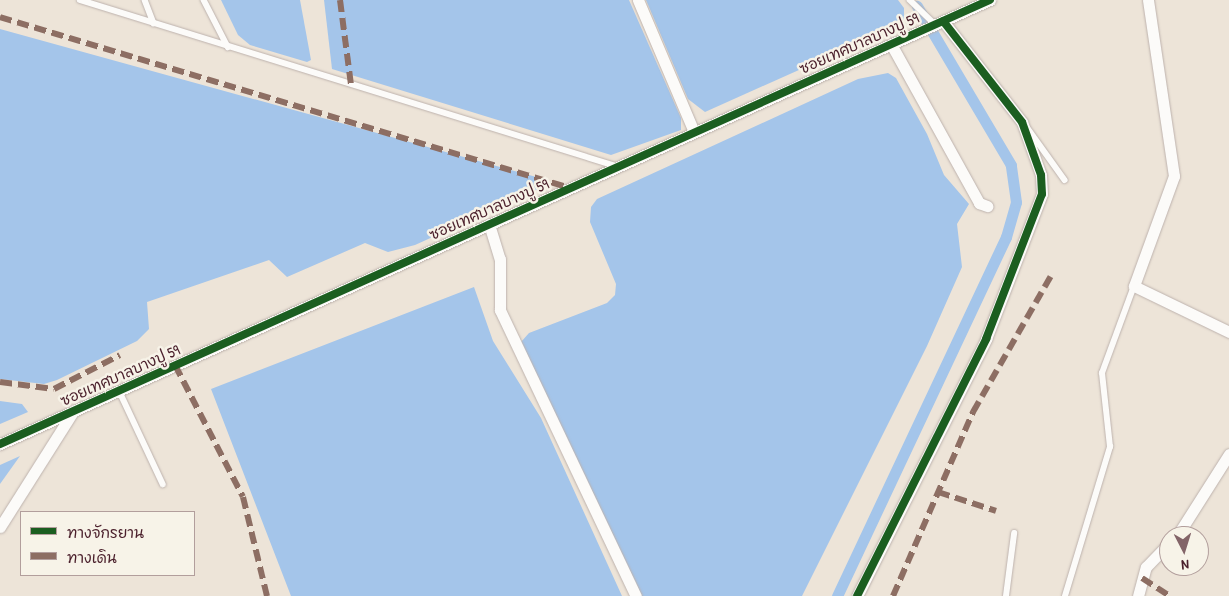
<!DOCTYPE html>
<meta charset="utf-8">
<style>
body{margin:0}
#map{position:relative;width:1229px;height:596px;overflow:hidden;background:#ede4d8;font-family:"Patrick Hand","Playpen Sans Thai",sans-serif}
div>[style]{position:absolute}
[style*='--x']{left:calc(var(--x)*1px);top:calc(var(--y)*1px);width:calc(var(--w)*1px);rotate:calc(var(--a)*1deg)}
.water>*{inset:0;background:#a4c5ea}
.canal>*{height:11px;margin:-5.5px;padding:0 5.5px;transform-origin:5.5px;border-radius:5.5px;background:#a4c5ea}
.roads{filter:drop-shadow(0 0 1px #bdb2ad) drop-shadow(0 0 1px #bdb2ad)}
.lane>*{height:5.5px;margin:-2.75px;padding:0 2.75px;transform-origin:2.75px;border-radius:2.75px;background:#fcfbf9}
.street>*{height:11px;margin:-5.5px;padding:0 5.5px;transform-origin:5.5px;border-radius:5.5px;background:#fcfbf9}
.quiet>*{height:6px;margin-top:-3px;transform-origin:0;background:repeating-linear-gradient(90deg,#8d6e63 0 12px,transparent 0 18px)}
.cycleway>*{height:8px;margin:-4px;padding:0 4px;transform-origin:4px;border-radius:4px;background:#1b5e20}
span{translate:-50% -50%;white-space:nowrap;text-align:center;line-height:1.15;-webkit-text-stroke:5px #f7f3e8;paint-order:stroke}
.street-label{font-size:15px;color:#4a1f2b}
.legend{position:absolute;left:20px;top:511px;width:175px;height:65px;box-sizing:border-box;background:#f7f3e8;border:1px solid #b29e9c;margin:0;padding:6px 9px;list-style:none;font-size:15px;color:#4a1f2b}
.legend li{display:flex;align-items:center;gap:10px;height:25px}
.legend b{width:25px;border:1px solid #b29e9c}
.north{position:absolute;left:1159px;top:526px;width:50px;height:50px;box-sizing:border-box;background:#f7f3e8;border:1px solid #b29e9c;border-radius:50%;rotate:175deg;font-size:14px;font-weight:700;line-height:20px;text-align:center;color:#4a1f2b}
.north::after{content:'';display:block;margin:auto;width:18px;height:22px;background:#836468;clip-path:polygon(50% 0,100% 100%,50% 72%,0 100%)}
</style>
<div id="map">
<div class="water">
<i style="clip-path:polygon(221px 0,300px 0,311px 60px,307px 62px,250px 45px,238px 35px)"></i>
<i style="clip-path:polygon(324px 0,629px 0,681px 118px,681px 130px,611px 155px,332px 69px)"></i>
<i style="clip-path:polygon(646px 0,898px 0,904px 8px,904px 23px,705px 112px,688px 99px)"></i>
<i style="clip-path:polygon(0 29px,540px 178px,545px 186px,415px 245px,388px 252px,365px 243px,287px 277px,269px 260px,147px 302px,149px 329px,137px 341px,57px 380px,44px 384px,0 379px)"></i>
<i style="clip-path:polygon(888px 73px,896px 78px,927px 134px,944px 175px,969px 204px,957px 224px,962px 267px,927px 346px,802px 596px,641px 596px,521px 342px,529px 333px,607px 303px,615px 295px,616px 284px,590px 222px,591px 207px,597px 199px,858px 79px)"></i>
<i style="clip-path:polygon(474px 287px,493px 341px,541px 418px,622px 596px,291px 596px,211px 389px)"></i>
<i style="clip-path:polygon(0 401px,22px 404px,28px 412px,0 424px)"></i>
<i style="clip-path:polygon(20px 456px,0 484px,0 465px)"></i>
</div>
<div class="canal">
<i style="--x:837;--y:596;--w:397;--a:-64.8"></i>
<i style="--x:1006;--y:237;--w:36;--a:-74"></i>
<i style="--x:1016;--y:202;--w:37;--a:-98"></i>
<i style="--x:1011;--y:165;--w:185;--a:-120.6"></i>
</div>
<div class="roads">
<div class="lane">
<i style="--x:80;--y:0;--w:561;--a:17.21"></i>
<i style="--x:145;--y:0;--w:25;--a:69"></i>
<i style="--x:204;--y:0;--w:53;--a:62.9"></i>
<i style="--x:910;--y:0;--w:35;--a:44"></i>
<i style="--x:1027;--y:127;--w:65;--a:54.4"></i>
<i style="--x:119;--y:390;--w:104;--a:64.9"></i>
<i style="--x:1006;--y:596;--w:63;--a:-82.6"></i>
<i style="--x:1065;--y:596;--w:156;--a:-73.2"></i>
<i style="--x:1110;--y:447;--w:74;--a:-96.2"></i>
<i style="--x:1102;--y:373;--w:93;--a:-69.8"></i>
</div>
<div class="street">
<i style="--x:638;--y:0;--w:143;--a:67"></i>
<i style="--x:1148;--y:0;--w:178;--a:81.6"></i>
<i style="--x:1174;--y:176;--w:117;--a:110"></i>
<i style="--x:1134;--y:286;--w:106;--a:25.8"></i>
<i style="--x:891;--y:44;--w:182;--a:61"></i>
<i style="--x:979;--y:203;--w:9;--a:21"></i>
<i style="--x:489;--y:224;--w:37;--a:73"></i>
<i style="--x:500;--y:259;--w:51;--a:90"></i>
<i style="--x:500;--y:310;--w:317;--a:64.6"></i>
<i style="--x:0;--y:444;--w:1085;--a:-24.16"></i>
<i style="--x:0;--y:527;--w:138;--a:-57.7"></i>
<i style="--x:1177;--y:536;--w:97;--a:-57.6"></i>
<i style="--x:857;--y:596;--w:288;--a:-63.3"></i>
<i style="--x:986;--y:339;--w:155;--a:-68.9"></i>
<i style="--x:1042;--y:194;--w:19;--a:-93"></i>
<i style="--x:1041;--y:175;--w:56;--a:-109.7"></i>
<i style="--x:1022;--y:122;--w:128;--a:-128"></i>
<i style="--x:1138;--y:596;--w:30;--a:-75"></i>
<i style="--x:1146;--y:567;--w:33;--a:-46"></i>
</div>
</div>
<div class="quiet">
<i style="--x:340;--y:0;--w:86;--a:82.6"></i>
<i style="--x:0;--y:17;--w:595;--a:16.7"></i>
<i style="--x:175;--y:365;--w:148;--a:62.7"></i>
<i style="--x:243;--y:497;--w:102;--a:76.4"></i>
<i style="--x:0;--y:382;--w:54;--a:7.4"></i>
<i style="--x:54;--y:389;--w:74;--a:-27.3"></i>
<i style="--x:938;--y:492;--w:61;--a:18.1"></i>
<i style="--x:1142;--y:578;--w:33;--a:33"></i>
<i style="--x:893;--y:596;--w:201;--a:-66.5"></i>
<i style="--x:973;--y:412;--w:157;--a:-60.2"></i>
</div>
<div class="cycleway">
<i style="--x:0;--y:444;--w:1085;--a:-24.16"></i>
<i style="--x:857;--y:596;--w:288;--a:-63.3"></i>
<i style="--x:986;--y:339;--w:155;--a:-68.9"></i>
<i style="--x:1042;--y:194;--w:19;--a:-93"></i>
<i style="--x:1041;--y:175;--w:56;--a:-109.7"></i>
<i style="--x:1022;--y:122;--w:128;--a:-128"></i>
</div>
<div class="street-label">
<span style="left:859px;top:43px;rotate:-24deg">ซอยเทศบาลบางปู 59</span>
<span style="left:489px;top:209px;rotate:-24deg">ซอยเทศบาลบางปู 59</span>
<span style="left:120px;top:375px;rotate:-24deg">ซอยเทศบาลบางปู 59</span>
</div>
<ul class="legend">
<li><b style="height:6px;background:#1b5e20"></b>ทางจักรยาน</li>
<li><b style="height:6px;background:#8d6e63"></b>ทางเดิน</li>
</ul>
<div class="north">N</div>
</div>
